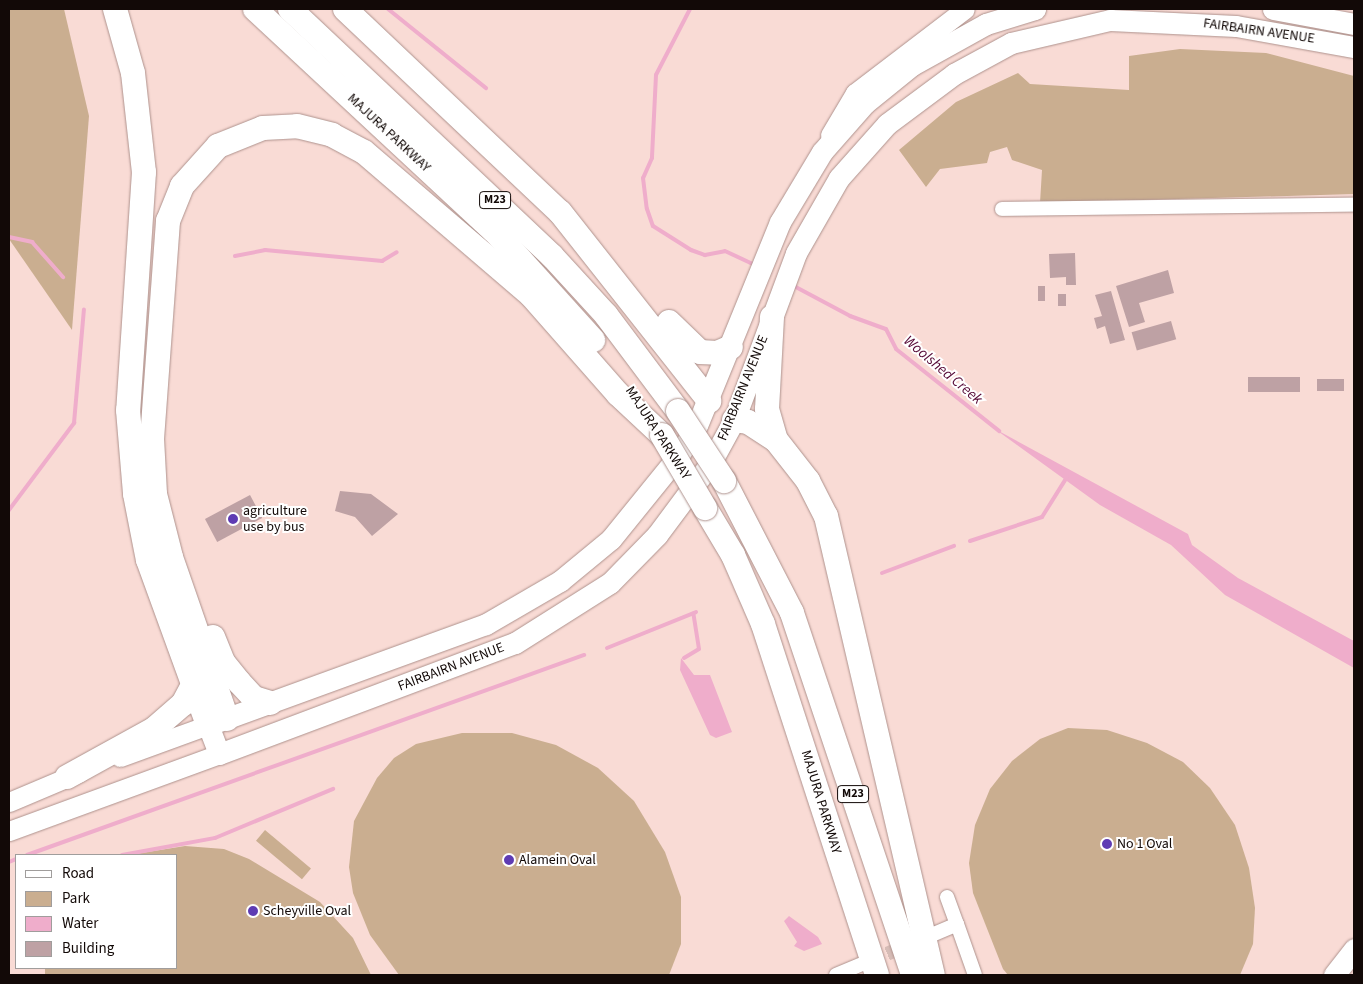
<!DOCTYPE html>
<style>
body{margin:0}
#map{position:relative;width:1363px;height:984px;overflow:hidden;background:#f9dbd5;font-family:"Source Sans 3",sans-serif}
div>[style]{position:absolute}
[style*='--x']{left:calc(var(--x)*1px);top:calc(var(--y)*1px);width:calc(var(--w)*1px);rotate:calc(var(--a)*1deg)}
.green>*{inset:0;background:#caae90;transform-origin:0 0}
.water>*{inset:0;background:#efadcb}
.stream>*{height:4px;margin:-2px;padding:0 2px;transform-origin:2px;border-radius:2px;background:#efadcb}
.building>*{inset:0;background:#bea1a4;transform-origin:0 0}
.street-tunnel>*{height:14px;margin-top:-7px;transform-origin:0;background:repeating-linear-gradient(90deg,#d6bcb6 0 14px,transparent 0 21px)}
.roads{filter:drop-shadow(0 0 1px #ae928d) drop-shadow(0 0 1px #ae928d)}
.street>*{height:14px;margin:-7px;padding:0 7px;transform-origin:7px;border-radius:7px;background:#fff}
.secondary>*{height:19px;margin:-9.5px;padding:0 9.5px;transform-origin:9.5px;border-radius:9.5px;background:#fff}
.primary>*{height:21px;margin:-10.5px;padding:0 10.5px;transform-origin:10.5px;border-radius:10.5px;background:#fff}
.highway>*{height:24px;margin:-12px;padding:0 12px;transform-origin:12px;border-radius:12px;background:#fff}
.bridges{filter:drop-shadow(0 0 1px #ae928d) drop-shadow(0 0 1px #ae928d)}
.highway-bridge>*{height:24px;margin:-12px;padding:0 12px;transform-origin:12px;border-radius:12px;background:#fff}
.dots>*{width:14px;height:14px;translate:-50% -50%;box-sizing:border-box;border:2px solid #fff;border-radius:50%}
span{translate:-50% -50%;white-space:nowrap;text-align:center;line-height:1.15;-webkit-text-stroke:4px #fff;paint-order:stroke}
.shield-label span{padding:1px 4px;background:#fff;border:1px solid;border-radius:4px;-webkit-text-stroke-width:0}
.shield-label{font-size:12px;color:#120907;font-weight:700}
.street-label{font-size:14px;color:#120907}
.poi-label{font-size:14px;color:#120907}
.left{translate:0 -50%;text-align:left}
.water-label{font-size:15px;color:#540735;font-style:italic}
.frame{position:absolute;inset:0;border:10px solid #120907;pointer-events:none}
.legend{position:absolute;left:15px;top:854px;width:162px;height:115px;box-sizing:border-box;background:#fff;border:1px solid #a09d9c;margin:0;padding:6px 9px;list-style:none;font-size:15px;color:#120907}
.legend li{display:flex;align-items:center;gap:10px;height:25px}
.legend b{width:25px;border:1px solid #a09d9c}
</style>
<div id="map">
<div class="green">
<i style="clip-path:polygon(9px 9px,64px 9px,89px 116px,72px 330px,9px 239px)"></i>
<i style="clip-path:polygon(1180px 49px,1266px 53px,1354px 76px,1354px 194px,1040px 203px,1042px 170px,1012px 160px,1007px 147px,990px 152px,987px 163px,940px 169px,926px 187px,899px 150px,956px 102px,1018px 73px,1030px 84px,1129px 90px,1129px 56px)"></i>
<i style="clip-path:polygon(1068px 728px,1107px 730px,1147px 743px,1183px 762px,1210px 788px,1235px 825px,1249px 868px,1255px 908px,1253px 944px,1240px 975px,1008px 975px,1003px 969px,973px 893px,969px 863px,975px 825px,990px 789px,1012px 761px,1040px 739px)"></i>
<i style="clip-path:polygon(462px 733px,512px 733px,556px 745px,598px 768px,634px 801px,665px 852px,681px 897px,681px 944px,669px 975px,399px 975px,370px 935px,353px 893px,349px 867px,354px 821px,377px 778px,394px 758px,416px 744px)"></i>
<i style="left:265px;top:830px;width:60px;height:14px;rotate:40deg"></i>
<i style="clip-path:polygon(185px 846px,224px 849px,249px 859px,320px 902px,353px 938px,371px 975px,45px 975px,45px 968px,176px 968px,176px 855px,129px 855px)"></i>
</div>
<div class="water">
<i style="clip-path:polygon(995px 429px,1188px 534px,1192px 545px,1238px 578px,1354px 641px,1354px 668px,1225px 595px,1171px 545px,1100px 505px)"></i>
<i style="clip-path:polygon(681px 658px,694px 675px,710px 675px,732px 732px,716px 738px,710px 735px,680px 670px)"></i>
<i style="clip-path:polygon(789px 916px,818px 937px,822px 944px,804px 951px,794px 946px,797px 942px,784px 921px)"></i>
</div>
<div class="stream">
<i style="--x:388;--y:9;--w:126;--a:38.9"></i>
<i style="--x:690;--y:9;--w:74;--a:117.3"></i>
<i style="--x:656;--y:75;--w:83;--a:92.8"></i>
<i style="--x:652;--y:158;--w:22;--a:114"></i>
<i style="--x:643;--y:178;--w:31;--a:83"></i>
<i style="--x:647;--y:209;--w:18;--a:71"></i>
<i style="--x:653;--y:226;--w:45;--a:32.3"></i>
<i style="--x:691;--y:250;--w:15;--a:20"></i>
<i style="--x:705;--y:255;--w:20;--a:-11"></i>
<i style="--x:725;--y:251;--w:33;--a:25"></i>
<i style="--x:9;--y:237;--w:24;--a:12"></i>
<i style="--x:32;--y:242;--w:47;--a:48.5"></i>
<i style="--x:235;--y:256;--w:31;--a:-11"></i>
<i style="--x:265;--y:250;--w:118;--a:5.4"></i>
<i style="--x:382;--y:261;--w:17;--a:-31"></i>
<i style="--x:792;--y:285;--w:66;--a:28.1"></i>
<i style="--x:850;--y:316;--w:38;--a:20"></i>
<i style="--x:886;--y:329;--w:22;--a:63"></i>
<i style="--x:896;--y:349;--w:132;--a:38.5"></i>
<i style="--x:9;--y:510;--w:109;--a:-53.2"></i>
<i style="--x:74;--y:423;--w:114;--a:-85"></i>
<i style="--x:970;--y:541;--w:76;--a:-18.4"></i>
<i style="--x:1042;--y:517;--w:47;--a:-58"></i>
<i style="--x:882;--y:573;--w:77;--a:-20.6"></i>
<i style="--x:607;--y:648;--w:96;--a:-22"></i>
<i style="--x:684;--y:658;--w:17;--a:-31"></i>
<i style="--x:699;--y:649;--w:36;--a:-99"></i>
<i style="--x:27;--y:855;--w:592;--a:-19.75"></i>
<i style="--x:122;--y:855;--w:95;--a:-10.4"></i>
<i style="--x:215;--y:838;--w:128;--a:-22.6"></i>
<i style="--x:9;--y:862;--w:8;--a:-23"></i>
</div>
<div class="building">
<i style="clip-path:polygon(1075px 253px,1076px 285px,1066px 285px,1066px 277px,1050px 278px,1049px 254px)"></i>
<i style="clip-path:polygon(1168px 270px,1174px 293px,1139px 303px,1145px 322px,1129px 327px,1116px 286px)"></i>
<i style="left:1038px;top:286px;width:7px;height:15px"></i>
<i style="clip-path:polygon(1111px 291px,1125px 340px,1110px 344px,1105px 326px,1097px 329px,1094px 318px,1102px 316px,1095px 295px)"></i>
<i style="left:1058px;top:294px;width:8px;height:12px"></i>
<i style="left:1171px;top:321px;width:19px;height:41px;rotate:74deg"></i>
<i style="left:1300px;top:377px;width:15px;height:52px;rotate:90deg"></i>
<i style="left:1344px;top:379px;width:12px;height:27px;rotate:90deg"></i>
<i style="clip-path:polygon(340px 491px,371px 494px,398px 514px,372px 536px,355px 517px,335px 511px)"></i>
<i style="left:250px;top:495px;width:26px;height:51px;rotate:62deg"></i>
</div>
<div class="street-tunnel">
<i style="--x:868;--y:962;--w:46;--a:-23.2"></i>
</div>
<div class="roads">
<div class="street">
<i style="--x:1002;--y:209;--w:352;--a:-0.7"></i>
<i style="--x:947;--y:897;--w:29;--a:70"></i>
<i style="--x:934;--y:934;--w:25;--a:-23"></i>
<i style="--x:957;--y:924;--w:54;--a:70.6"></i>
<i style="--x:836;--y:975;--w:26;--a:-23"></i>
</div>
<div class="secondary">
<i style="--x:830;--y:135;--w:49;--a:-59.2"></i>
<i style="--x:855;--y:93;--w:138;--a:-37.4"></i>
<i style="--x:120;--y:757;--w:94;--a:-20"></i>
<i style="--x:9;--y:802;--w:77;--a:-22.9"></i>
<i style="--x:9;--y:831;--w:224;--a:-20.1"></i>
</div>
<div class="primary">
<i style="--x:1035;--y:9;--w:51;--a:163"></i>
<i style="--x:986;--y:24;--w:85;--a:151"></i>
<i style="--x:912;--y:65;--w:60;--a:141"></i>
<i style="--x:865;--y:103;--w:65;--a:131.3"></i>
<i style="--x:822;--y:152;--w:82;--a:121"></i>
<i style="--x:780;--y:222;--w:219;--a:112.2"></i>
<i style="--x:697;--y:425;--w:35;--a:121"></i>
<i style="--x:679;--y:455;--w:108;--a:129"></i>
<i style="--x:611;--y:539;--w:66;--a:140.5"></i>
<i style="--x:560;--y:581;--w:86;--a:149.8"></i>
<i style="--x:486;--y:624;--w:296;--a:160"></i>
<i style="--x:208;--y:725;--w:31;--a:69"></i>
<i style="--x:219;--y:754;--w:316;--a:-20.6"></i>
<i style="--x:515;--y:643;--w:112;--a:-32.3"></i>
<i style="--x:610;--y:583;--w:67;--a:-45.6"></i>
<i style="--x:657;--y:535;--w:89;--a:-53.3"></i>
<i style="--x:710;--y:464;--w:50;--a:-61.4"></i>
<i style="--x:734;--y:420;--w:178;--a:-69.6"></i>
<i style="--x:796;--y:253;--w:86;--a:-60.2"></i>
<i style="--x:839;--y:178;--w:72;--a:-48.4"></i>
<i style="--x:887;--y:124;--w:84;--a:-36.7"></i>
<i style="--x:954;--y:74;--w:65;--a:-28.5"></i>
<i style="--x:1011;--y:43;--w:102;--a:-13.1"></i>
<i style="--x:1110;--y:20;--w:126;--a:2.7"></i>
<i style="--x:1236;--y:26;--w:120;--a:10.1"></i>
<i style="--x:1273;--y:9;--w:82;--a:10.5"></i>
<i style="--x:1334;--y:975;--w:33;--a:-52"></i>
</div>
<div class="highway">
<i style="--x:115;--y:9;--w:66;--a:74.3"></i>
<i style="--x:133;--y:73;--w:100;--a:83.7"></i>
<i style="--x:144;--y:172;--w:239;--a:93.8"></i>
<i style="--x:128;--y:410;--w:84;--a:85.2"></i>
<i style="--x:135;--y:494;--w:67;--a:78.9"></i>
<i style="--x:148;--y:560;--w:176;--a:70"></i>
<i style="--x:255;--y:9;--w:335;--a:42.9"></i>
<i style="--x:500;--y:237;--w:139;--a:47.9"></i>
<i style="--x:290;--y:9;--w:360;--a:43.3"></i>
<i style="--x:552;--y:256;--w:80;--a:47.5"></i>
<i style="--x:606;--y:315;--w:120;--a:53.1"></i>
<i style="--x:345;--y:9;--w:296;--a:43.4"></i>
<i style="--x:560;--y:212;--w:241;--a:51.7"></i>
<i style="--x:772;--y:317;--w:92;--a:93.1"></i>
<i style="--x:767;--y:409;--w:32;--a:74"></i>
<i style="--x:669;--y:322;--w:43;--a:44.1"></i>
<i style="--x:700;--y:352;--w:17;--a:3"></i>
<i style="--x:717;--y:353;--w:15;--a:-23"></i>
<i style="--x:734;--y:420;--w:14;--a:8"></i>
<i style="--x:748;--y:422;--w:33;--a:33"></i>
<i style="--x:776;--y:440;--w:52;--a:52"></i>
<i style="--x:808;--y:481;--w:39;--a:63"></i>
<i style="--x:826;--y:516;--w:471;--a:76.9"></i>
<i style="--x:724;--y:481;--w:148;--a:62.7"></i>
<i style="--x:792;--y:613;--w:382;--a:71.5"></i>
<i style="--x:705;--y:508;--w:55;--a:59.2"></i>
<i style="--x:733;--y:555;--w:75;--a:66.5"></i>
<i style="--x:763;--y:624;--w:369;--a:72"></i>
<i style="--x:213;--y:637;--w:27;--a:68"></i>
<i style="--x:223;--y:662;--w:26;--a:51"></i>
<i style="--x:239;--y:682;--w:22;--a:47"></i>
<i style="--x:254;--y:698;--w:17;--a:17"></i>
<i style="--x:227;--y:719;--w:171;--a:-109.1"></i>
<i style="--x:171;--y:557;--w:65;--a:-104.3"></i>
<i style="--x:155;--y:494;--w:55;--a:-93.1"></i>
<i style="--x:152;--y:439;--w:219;--a:-85.8"></i>
<i style="--x:168;--y:221;--w:38;--a:-68"></i>
<i style="--x:182;--y:186;--w:54;--a:-48"></i>
<i style="--x:218;--y:146;--w:48;--a:-21.8"></i>
<i style="--x:263;--y:128;--w:34;--a:-3"></i>
<i style="--x:297;--y:126;--w:36;--a:14"></i>
<i style="--x:332;--y:135;--w:36;--a:28"></i>
<i style="--x:364;--y:152;--w:220;--a:40.6"></i>
<i style="--x:531;--y:295;--w:132;--a:48.7"></i>
<i style="--x:618;--y:394;--w:60;--a:43"></i>
<i style="--x:67;--y:777;--w:99;--a:-28.9"></i>
<i style="--x:154;--y:729;--w:38;--a:-41"></i>
<i style="--x:183;--y:704;--w:19;--a:-62"></i>
</div>
</div>
<div class="bridges">
<div class="highway-bridge">
<i style="--x:678;--y:411;--w:84;--a:56.7"></i>
<i style="--x:662;--y:435;--w:85;--a:59.5"></i>
</div>
</div>
<div class="dots">
<i style="left:233px;top:519px;background:#5e3bb3"></i>
<i style="left:1107px;top:844px;background:#5e3bb3"></i>
<i style="left:509px;top:860px;background:#5e3bb3"></i>
<i style="left:253px;top:911px;background:#5e3bb3"></i>
</div>
<div class="shield-label">
<span style="left:495px;top:200px">M23</span>
<span style="left:853px;top:794px">M23</span>
</div>
<div class="street-label">
<span style="left:1259px;top:31px;rotate:8deg">FAIRBAIRN AVENUE</span>
<span style="left:389px;top:133px;rotate:43deg">MAJURA PARKWAY</span>
<span style="left:743px;top:388px;rotate:-68deg">FAIRBAIRN AVENUE</span>
<span style="left:658px;top:433px;rotate:57deg">MAJURA PARKWAY</span>
<span style="left:451px;top:667px;rotate:-21deg">FAIRBAIRN AVENUE</span>
<span style="left:821px;top:802px;rotate:73deg">MAJURA PARKWAY</span>
</div>
<div class="poi-label">
<span class="left" style="left:243px;top:519px">agriculture<br>use by bus</span>
<span class="left" style="left:1117px;top:844px">No 1 Oval</span>
<span class="left" style="left:519px;top:860px">Alamein Oval</span>
<span class="left" style="left:263px;top:911px">Scheyville Oval</span>
</div>
<div class="water-label">
<span style="left:943px;top:370px;rotate:40deg">Woolshed Creek</span>
</div>
<div class="frame"></div>
<ul class="legend">
<li><b style="height:6px;background:#fff"></b>Road</li>
<li><b style="height:14px;background:#caae90"></b>Park</li>
<li><b style="height:14px;background:#efadcb"></b>Water</li>
<li><b style="height:14px;background:#bea1a4"></b>Building</li>
</ul>
</div>
